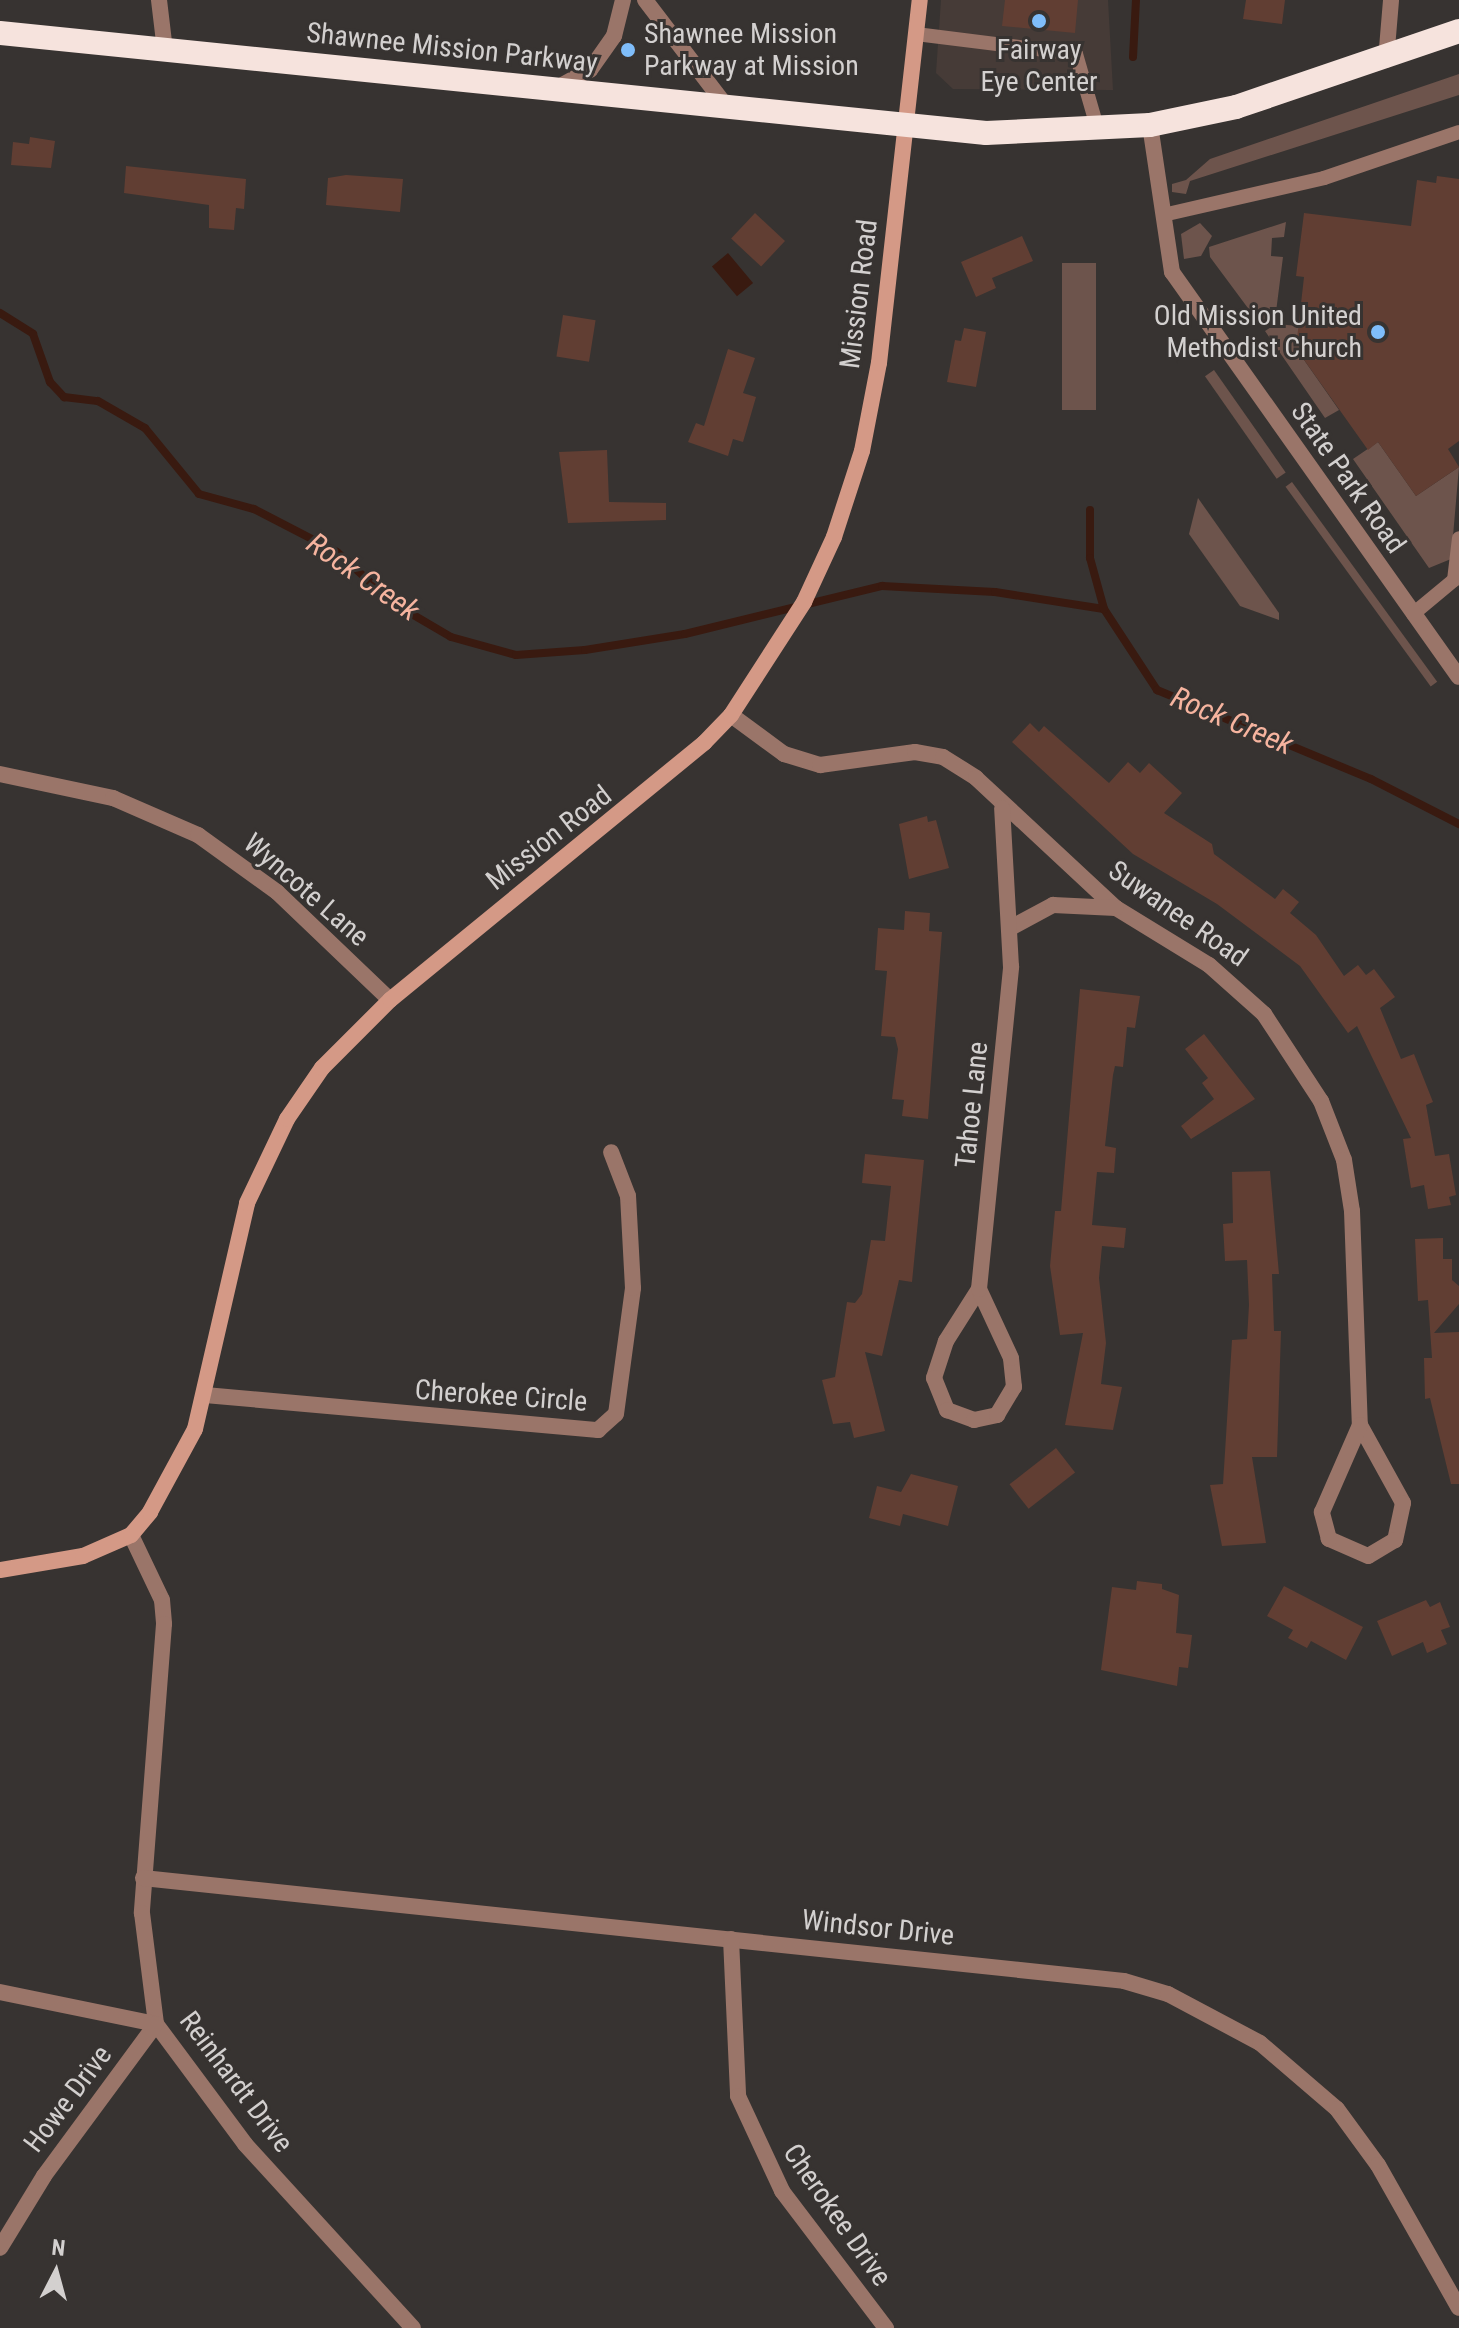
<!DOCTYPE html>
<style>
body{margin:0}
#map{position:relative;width:1459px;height:2328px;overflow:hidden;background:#373331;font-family:"Roboto Condensed",sans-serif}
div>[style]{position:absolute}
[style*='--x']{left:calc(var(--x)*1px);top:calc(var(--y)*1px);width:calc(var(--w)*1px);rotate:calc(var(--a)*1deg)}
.built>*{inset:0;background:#463b37}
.green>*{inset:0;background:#6d544c;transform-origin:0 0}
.water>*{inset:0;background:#391a10;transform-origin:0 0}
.stream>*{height:8px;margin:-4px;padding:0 4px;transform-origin:4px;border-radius:4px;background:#391a10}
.building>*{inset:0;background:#613e33;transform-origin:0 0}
.lane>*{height:14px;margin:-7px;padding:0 7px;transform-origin:7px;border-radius:7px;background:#9a7569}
.street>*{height:16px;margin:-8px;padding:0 8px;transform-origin:8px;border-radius:8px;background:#9a7569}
.secondary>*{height:16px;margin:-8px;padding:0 8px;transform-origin:8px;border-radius:8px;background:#d49986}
.highway>*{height:24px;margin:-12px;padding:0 12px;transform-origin:12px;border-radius:12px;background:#f6e3dd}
.dots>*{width:22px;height:22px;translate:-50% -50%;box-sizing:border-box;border:4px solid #373331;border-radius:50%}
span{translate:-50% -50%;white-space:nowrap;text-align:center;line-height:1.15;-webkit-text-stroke:6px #373331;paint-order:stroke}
.poi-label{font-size:28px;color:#d3d0cf}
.left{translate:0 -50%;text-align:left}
.right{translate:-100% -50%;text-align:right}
.street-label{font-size:28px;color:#d3d0cf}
.water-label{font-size:30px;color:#f6b49f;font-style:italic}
.north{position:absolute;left:16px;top:2232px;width:80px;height:80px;-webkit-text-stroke:6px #373331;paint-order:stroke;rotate:6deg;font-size:22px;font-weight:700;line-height:32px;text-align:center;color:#d3d0cf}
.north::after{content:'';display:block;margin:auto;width:28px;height:36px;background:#d3d0cf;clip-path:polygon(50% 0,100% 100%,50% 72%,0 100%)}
</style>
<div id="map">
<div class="built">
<i style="clip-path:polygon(941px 0,1108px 0,1113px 90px,953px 89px,936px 73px)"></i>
</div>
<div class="green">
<i style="clip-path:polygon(1459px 74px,1459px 95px,1190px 181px,1186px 194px,1172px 192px,1172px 184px,1186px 180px,1210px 159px)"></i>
<i style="clip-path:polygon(1286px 222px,1284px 237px,1272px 238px,1271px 256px,1283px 257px,1276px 312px,1259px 323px,1210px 257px,1209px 247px)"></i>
<i style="clip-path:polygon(1200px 223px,1212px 236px,1201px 256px,1184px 259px,1181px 234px)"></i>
<i style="left:1096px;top:263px;width:147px;height:34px;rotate:90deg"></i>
<i style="clip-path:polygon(1276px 324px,1299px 326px,1302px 357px,1339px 410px,1325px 418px,1265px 331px)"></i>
<i style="left:1214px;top:370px;width:125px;height:11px;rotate:55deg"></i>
<i style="clip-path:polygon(1378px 442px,1416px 496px,1459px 467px,1451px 559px,1429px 568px,1353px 459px)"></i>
<i style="left:1292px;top:482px;width:247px;height:8px;rotate:54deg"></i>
<i style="clip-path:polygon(1198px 498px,1279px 613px,1279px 620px,1240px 606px,1189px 534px)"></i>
</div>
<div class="water">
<i style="left:728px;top:253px;width:39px;height:21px;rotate:50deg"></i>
</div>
<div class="stream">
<i style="--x:1133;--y:57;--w:57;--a:-87"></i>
<i style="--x:0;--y:313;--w:39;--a:32"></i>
<i style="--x:33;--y:334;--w:51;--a:70.5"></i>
<i style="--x:50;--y:382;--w:21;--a:47"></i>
<i style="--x:64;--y:397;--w:34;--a:7"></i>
<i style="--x:98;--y:401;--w:54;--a:29.9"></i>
<i style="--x:145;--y:428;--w:85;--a:50.7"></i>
<i style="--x:199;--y:494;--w:57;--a:15.3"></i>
<i style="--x:254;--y:509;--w:93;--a:27.4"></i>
<i style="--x:337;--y:552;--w:76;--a:42.3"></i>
<i style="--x:393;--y:603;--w:67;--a:30.4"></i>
<i style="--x:451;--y:637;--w:67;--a:15.5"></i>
<i style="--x:516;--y:655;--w:69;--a:-4.1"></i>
<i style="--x:585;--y:650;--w:101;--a:-9.1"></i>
<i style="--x:685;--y:634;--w:203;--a:-13.7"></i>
<i style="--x:882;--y:586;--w:113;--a:3"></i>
<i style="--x:995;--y:592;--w:110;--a:8.9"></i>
<i style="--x:1104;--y:609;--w:97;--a:56.8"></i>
<i style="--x:1157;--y:690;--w:232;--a:22.6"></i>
<i style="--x:1371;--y:779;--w:99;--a:27.1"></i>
<i style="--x:1090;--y:510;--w:48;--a:90"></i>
<i style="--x:1090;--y:558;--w:53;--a:74.6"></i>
</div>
<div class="building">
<i style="clip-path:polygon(1005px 0,1078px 0,1075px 33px,1002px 26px)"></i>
<i style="clip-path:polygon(1246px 0,1285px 0,1282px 24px,1243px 19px)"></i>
<i style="clip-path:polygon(30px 137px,55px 141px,51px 168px,11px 165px,13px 142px,29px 144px)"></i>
<i style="clip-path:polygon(126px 166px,246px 179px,244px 209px,236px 208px,234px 230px,209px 228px,209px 205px,124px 193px)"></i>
<i style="clip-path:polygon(346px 175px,403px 179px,400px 212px,326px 205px,328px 178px)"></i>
<i style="clip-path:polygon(1437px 176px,1459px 179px,1459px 441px,1448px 449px,1459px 467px,1416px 496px,1378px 442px,1368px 450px,1302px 357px,1304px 339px,1297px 339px,1304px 277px,1296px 276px,1304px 213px,1411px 226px,1417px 180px,1436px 183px)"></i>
<i style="left:755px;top:213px;width:41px;height:35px;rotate:43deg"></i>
<i style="clip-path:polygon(1022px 236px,1033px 261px,992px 278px,996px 288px,976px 297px,961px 262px)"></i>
<i style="left:563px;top:315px;width:33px;height:42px;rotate:9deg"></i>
<i style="clip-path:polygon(964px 328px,986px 332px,976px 387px,947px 382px,955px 340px,961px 341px)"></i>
<i style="clip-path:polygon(728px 349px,755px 358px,743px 393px,756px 397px,743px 442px,733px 439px,728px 456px,688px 442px,696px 423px,704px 426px)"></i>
<i style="clip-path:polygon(607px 450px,609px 502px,666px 503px,666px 520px,568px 523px,559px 452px)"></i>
<i style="clip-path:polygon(1030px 723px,1039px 732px,1044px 726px,1109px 783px,1128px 762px,1140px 773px,1149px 763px,1182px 793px,1164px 813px,1212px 844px,1214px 854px,1275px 899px,1283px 889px,1299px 902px,1290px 913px,1316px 935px,1344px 976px,1358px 965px,1366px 975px,1374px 969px,1395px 997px,1380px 1008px,1401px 1059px,1414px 1054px,1433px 1102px,1426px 1105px,1435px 1156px,1449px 1154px,1456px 1195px,1449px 1197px,1451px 1205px,1428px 1209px,1424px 1185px,1411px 1188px,1403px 1139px,1411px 1138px,1357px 1026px,1348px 1033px,1300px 966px,1217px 904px,1133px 854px,1012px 742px)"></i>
<i style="clip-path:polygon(927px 816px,928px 822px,936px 820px,949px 868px,909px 879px,899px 824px)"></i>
<i style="clip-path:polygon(905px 911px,930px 913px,929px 931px,942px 932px,928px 1119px,902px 1116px,904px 1100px,892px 1099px,898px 1049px,895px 1037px,881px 1036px,887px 971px,875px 970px,878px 928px,904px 930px)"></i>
<i style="clip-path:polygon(1080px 989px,1140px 996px,1135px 1028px,1127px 1027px,1123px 1067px,1115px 1066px,1113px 1075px,1105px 1146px,1116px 1148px,1114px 1173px,1097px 1172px,1092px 1225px,1126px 1228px,1124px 1248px,1102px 1246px,1099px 1278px,1106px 1343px,1101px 1384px,1122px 1387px,1113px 1430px,1065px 1425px,1083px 1333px,1060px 1335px,1050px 1266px,1055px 1211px,1061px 1211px)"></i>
<i style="clip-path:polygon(1204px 1034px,1255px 1099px,1191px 1139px,1181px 1126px,1214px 1099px,1202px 1083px,1208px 1078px,1185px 1049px)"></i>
<i style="clip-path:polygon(865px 1154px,924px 1160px,912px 1282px,899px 1280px,882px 1356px,865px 1352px,885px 1431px,854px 1438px,850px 1422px,833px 1424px,822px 1380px,835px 1377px,847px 1302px,855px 1303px,862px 1294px,871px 1240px,885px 1241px,891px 1186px,862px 1183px)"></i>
<i style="clip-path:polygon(1270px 1171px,1279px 1274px,1272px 1274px,1274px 1331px,1281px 1331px,1277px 1457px,1252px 1457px,1266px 1543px,1222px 1546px,1210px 1485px,1223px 1484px,1232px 1340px,1247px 1339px,1249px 1305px,1247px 1260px,1225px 1261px,1223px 1224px,1233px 1223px,1232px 1172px)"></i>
<i style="clip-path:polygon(1443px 1238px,1443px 1259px,1452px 1259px,1452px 1280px,1459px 1286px,1459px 1304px,1434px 1333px,1459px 1332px,1459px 1484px,1451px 1484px,1430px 1398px,1425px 1399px,1424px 1358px,1432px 1358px,1428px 1300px,1418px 1301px,1415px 1239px)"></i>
<i style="left:1056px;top:1448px;width:31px;height:59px;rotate:52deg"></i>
<i style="clip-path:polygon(911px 1474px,958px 1486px,948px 1526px,903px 1514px,900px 1526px,869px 1518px,877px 1486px,901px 1492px)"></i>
<i style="clip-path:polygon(1137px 1581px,1162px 1584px,1162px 1589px,1179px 1595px,1176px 1633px,1192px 1635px,1188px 1668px,1179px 1667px,1177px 1686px,1101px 1670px,1112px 1587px,1136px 1590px)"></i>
<i style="clip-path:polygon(1284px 1586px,1363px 1627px,1346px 1660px,1311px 1641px,1307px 1648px,1288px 1638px,1293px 1630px,1267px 1616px)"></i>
<i style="clip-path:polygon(1426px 1600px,1430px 1607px,1440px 1602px,1450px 1627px,1441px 1630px,1447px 1644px,1427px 1653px,1423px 1642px,1392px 1656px,1377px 1621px)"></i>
</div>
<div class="lane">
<i style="--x:916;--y:34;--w:161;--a:7.1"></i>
<i style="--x:1076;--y:54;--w:79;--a:73.9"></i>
<i style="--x:1163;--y:215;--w:165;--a:-12.9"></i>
<i style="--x:1324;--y:178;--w:143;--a:-18.8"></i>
<i style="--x:1413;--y:614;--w:53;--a:-39.7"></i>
<i style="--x:1454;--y:580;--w:42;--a:-83.2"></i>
</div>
<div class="street">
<i style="--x:159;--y:0;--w:50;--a:83.2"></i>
<i style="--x:645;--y:0;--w:133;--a:52.6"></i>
<i style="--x:1386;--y:60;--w:60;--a:-85.2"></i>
<i style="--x:557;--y:88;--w:38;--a:-29"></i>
<i style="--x:590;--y:70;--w:42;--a:-54.8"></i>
<i style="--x:614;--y:36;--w:37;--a:-76"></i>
<i style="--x:1150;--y:125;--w:149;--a:81.5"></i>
<i style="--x:1172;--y:272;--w:496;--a:54.7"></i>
<i style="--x:731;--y:715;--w:66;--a:36.3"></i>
<i style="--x:784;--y:754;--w:38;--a:17"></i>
<i style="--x:820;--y:765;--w:96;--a:-7.8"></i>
<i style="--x:915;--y:752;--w:28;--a:10"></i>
<i style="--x:943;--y:757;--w:39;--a:32"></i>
<i style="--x:976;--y:778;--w:191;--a:42.9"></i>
<i style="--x:1116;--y:908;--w:109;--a:31.5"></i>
<i style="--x:1209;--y:965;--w:74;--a:41.7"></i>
<i style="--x:1264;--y:1014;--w:104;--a:56.8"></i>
<i style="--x:1321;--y:1101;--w:63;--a:68.7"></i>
<i style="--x:1344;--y:1160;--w:52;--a:81.1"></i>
<i style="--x:1352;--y:1211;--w:214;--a:87.9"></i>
<i style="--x:1360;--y:1425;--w:89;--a:61.1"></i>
<i style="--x:1403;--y:1503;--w:38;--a:102"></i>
<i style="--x:1395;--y:1540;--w:31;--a:149"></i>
<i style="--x:1368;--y:1556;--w:43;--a:-156.4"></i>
<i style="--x:1329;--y:1539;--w:28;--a:-105"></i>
<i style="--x:1322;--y:1512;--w:95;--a:-66.4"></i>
<i style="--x:0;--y:774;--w:116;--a:12"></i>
<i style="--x:113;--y:798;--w:93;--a:23.5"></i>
<i style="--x:198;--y:835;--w:97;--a:35.8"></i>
<i style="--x:277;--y:892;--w:156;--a:43.7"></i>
<i style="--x:1012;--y:927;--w:47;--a:-28.2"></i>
<i style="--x:1053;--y:905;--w:63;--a:2.7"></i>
<i style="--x:979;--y:1289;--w:62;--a:122.4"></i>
<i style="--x:946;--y:1341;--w:39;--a:108"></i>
<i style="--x:934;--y:1378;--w:35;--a:68"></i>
<i style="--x:947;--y:1410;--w:29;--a:20"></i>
<i style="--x:974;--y:1420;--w:24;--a:-12"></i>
<i style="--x:997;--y:1415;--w:33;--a:-59"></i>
<i style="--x:1014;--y:1387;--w:29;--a:-96"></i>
<i style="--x:1011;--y:1358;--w:76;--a:-114.9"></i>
<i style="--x:979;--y:1289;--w:324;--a:-84.3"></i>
<i style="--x:1011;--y:967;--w:159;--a:-93.2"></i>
<i style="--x:205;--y:1395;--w:395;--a:5.1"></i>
<i style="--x:598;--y:1430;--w:24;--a:-42"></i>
<i style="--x:616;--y:1414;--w:127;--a:-82.3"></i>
<i style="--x:633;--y:1288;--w:92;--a:-93.1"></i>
<i style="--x:628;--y:1196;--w:47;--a:-111.1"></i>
<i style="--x:131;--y:1535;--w:72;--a:64.5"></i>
<i style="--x:162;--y:1600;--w:24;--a:85"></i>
<i style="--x:164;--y:1624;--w:290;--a:94.4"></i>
<i style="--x:142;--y:1913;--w:112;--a:82.8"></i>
<i style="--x:156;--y:2024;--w:149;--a:53.4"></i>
<i style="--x:245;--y:2144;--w:249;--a:47.6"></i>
<i style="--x:143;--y:1878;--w:986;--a:5.99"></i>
<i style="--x:1124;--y:1981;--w:46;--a:16.5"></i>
<i style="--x:1168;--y:1994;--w:104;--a:28"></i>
<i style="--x:1260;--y:2043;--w:101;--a:40.6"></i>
<i style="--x:1337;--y:2109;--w:69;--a:53.8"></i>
<i style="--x:1378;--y:2165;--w:164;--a:60.5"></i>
<i style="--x:731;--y:1939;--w:157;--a:87.4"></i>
<i style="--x:738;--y:2096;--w:105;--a:65.1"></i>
<i style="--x:782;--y:2191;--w:172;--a:52.8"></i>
<i style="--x:0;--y:1992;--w:159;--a:11.6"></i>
<i style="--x:156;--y:2024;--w:189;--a:126.4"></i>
<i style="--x:44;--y:2176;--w:84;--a:121.4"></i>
</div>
<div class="secondary">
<i style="--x:0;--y:1570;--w:84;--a:-9.6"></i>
<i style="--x:83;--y:1556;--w:52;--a:-23.6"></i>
<i style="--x:131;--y:1535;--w:30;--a:-50"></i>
<i style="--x:150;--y:1512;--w:94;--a:-61.5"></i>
<i style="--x:195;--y:1429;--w:232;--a:-77"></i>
<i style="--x:247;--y:1203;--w:93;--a:-64.5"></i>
<i style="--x:287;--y:1119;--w:62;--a:-55.5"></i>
<i style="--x:322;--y:1068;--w:96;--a:-45"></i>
<i style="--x:390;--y:1000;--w:406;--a:-39.3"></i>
<i style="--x:704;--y:743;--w:39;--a:-46"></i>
<i style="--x:731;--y:715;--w:135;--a:-57.1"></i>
<i style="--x:804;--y:602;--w:72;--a:-65.2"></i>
<i style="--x:834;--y:537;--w:90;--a:-72"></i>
<i style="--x:862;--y:451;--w:90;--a:-79.1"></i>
<i style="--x:879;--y:363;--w:365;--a:-83.6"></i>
</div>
<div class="highway">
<i style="--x:0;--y:33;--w:991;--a:5.79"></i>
<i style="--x:986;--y:133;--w:164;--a:-2.8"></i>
<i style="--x:1150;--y:125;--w:88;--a:-11.8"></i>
<i style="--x:1236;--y:107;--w:236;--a:-18.8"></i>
</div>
<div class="dots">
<i style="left:1039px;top:21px;background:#7fbdfa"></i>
<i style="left:628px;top:50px;background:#7fbdfa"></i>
<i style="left:1378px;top:332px;background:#7fbdfa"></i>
</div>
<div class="poi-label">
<span class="left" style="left:644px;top:50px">Shawnee Mission<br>Parkway at Mission</span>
<span style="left:1039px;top:66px">Fairway<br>Eye Center</span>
<span class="right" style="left:1362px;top:332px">Old Mission United<br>Methodist Church</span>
</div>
<div class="street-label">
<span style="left:452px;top:48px;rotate:6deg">Shawnee Mission Parkway</span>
<span style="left:859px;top:294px;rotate:-83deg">Mission Road</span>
<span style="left:1348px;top:478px;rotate:55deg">State Park Road</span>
<span style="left:549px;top:838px;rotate:-38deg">Mission Road</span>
<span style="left:306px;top:890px;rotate:41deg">Wyncote Lane</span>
<span style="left:1178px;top:914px;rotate:35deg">Suwanee Road</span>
<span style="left:972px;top:1105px;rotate:-84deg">Tahoe Lane</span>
<span style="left:501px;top:1396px;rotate:4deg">Cherokee Circle</span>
<span style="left:878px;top:1928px;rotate:6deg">Windsor Drive</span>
<span style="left:236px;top:2082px;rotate:53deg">Reinhardt Drive</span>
<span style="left:68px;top:2099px;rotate:-53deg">Howe Drive</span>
<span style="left:837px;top:2215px;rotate:55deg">Cherokee Drive</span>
</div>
<div class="water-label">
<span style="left:363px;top:577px;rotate:35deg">Rock Creek</span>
<span style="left:1232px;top:721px;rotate:23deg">Rock Creek</span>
</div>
<div class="north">N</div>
</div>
